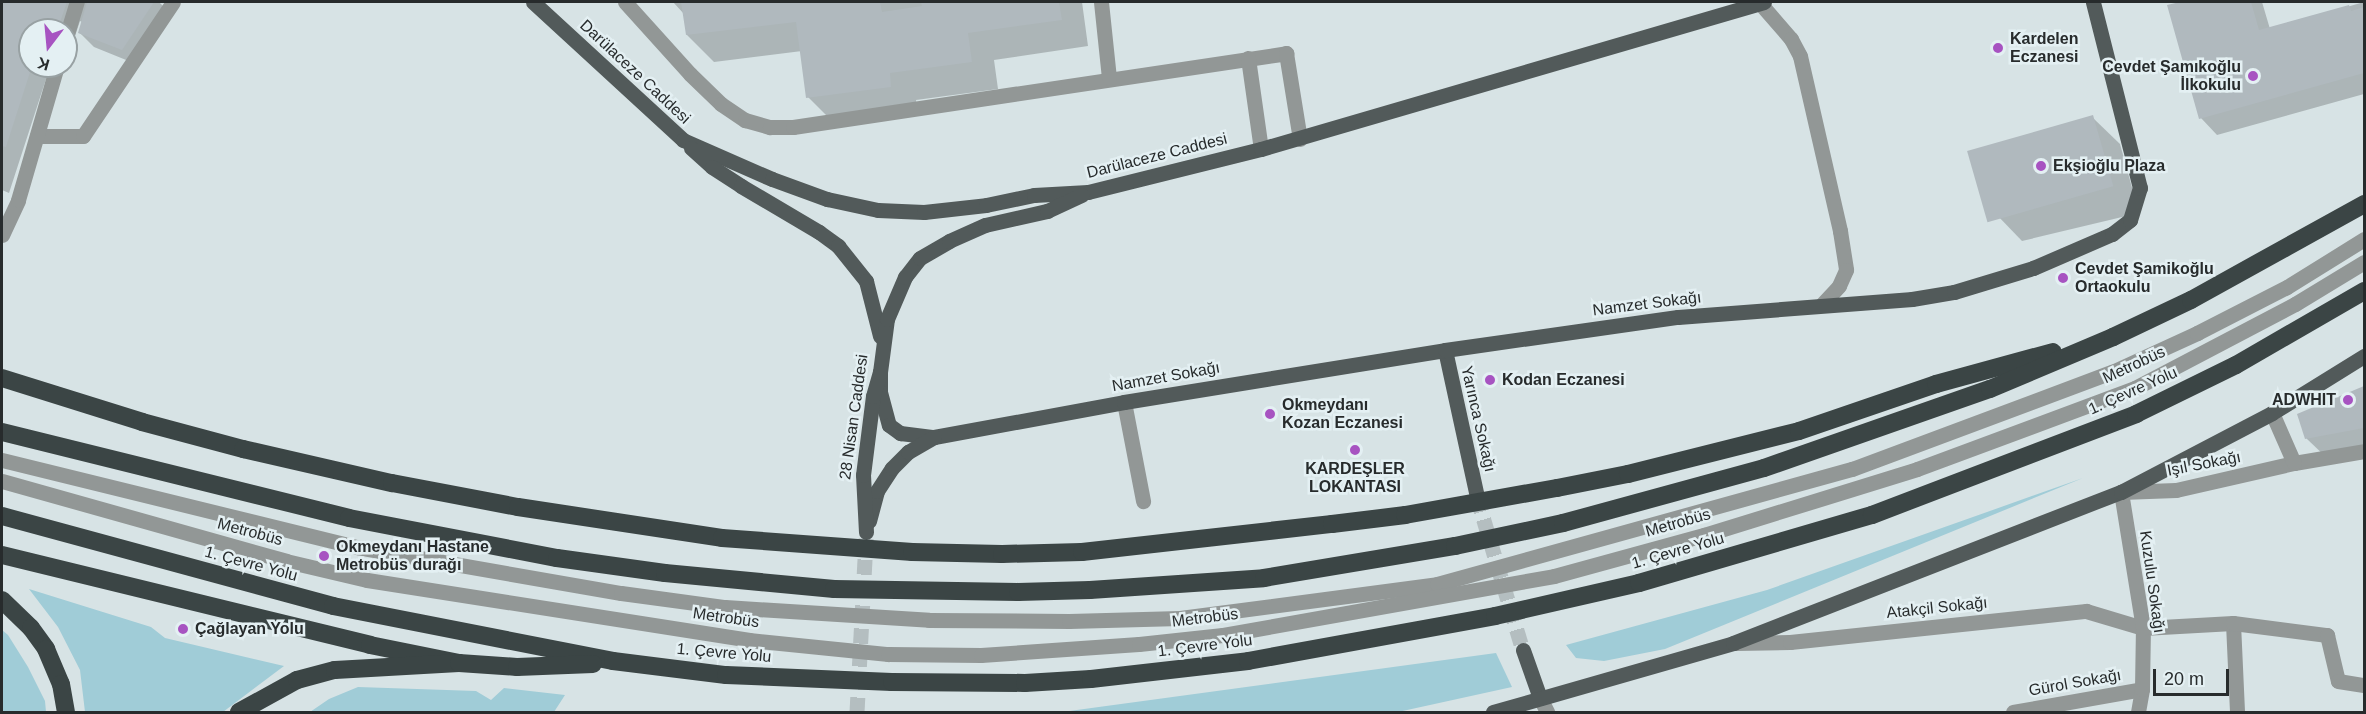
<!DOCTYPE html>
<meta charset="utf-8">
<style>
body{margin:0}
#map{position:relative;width:2366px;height:714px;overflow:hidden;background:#d7e3e5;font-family:Helvetica,sans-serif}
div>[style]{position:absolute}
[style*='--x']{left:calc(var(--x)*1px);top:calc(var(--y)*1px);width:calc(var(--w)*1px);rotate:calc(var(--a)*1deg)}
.green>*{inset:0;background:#a0ccd7}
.shadow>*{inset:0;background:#0003}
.building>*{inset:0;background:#b0b9be;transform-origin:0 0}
.major-tunnel>*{height:15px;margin-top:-7.5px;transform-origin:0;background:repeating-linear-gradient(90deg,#b4bec0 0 15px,transparent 0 23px)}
.minor>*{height:15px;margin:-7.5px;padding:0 7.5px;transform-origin:7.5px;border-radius:7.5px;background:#929796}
.major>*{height:15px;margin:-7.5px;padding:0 7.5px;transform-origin:7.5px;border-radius:7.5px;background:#525a5a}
.highway>*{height:18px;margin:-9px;padding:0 9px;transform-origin:9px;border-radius:9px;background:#3b4545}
.dots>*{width:16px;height:16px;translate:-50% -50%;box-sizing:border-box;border:3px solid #e4f0f3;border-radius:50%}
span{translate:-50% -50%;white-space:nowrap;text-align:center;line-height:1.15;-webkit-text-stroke:5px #e4f0f3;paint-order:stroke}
.poi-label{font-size:16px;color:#272b2c;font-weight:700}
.left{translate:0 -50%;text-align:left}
.right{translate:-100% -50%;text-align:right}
.street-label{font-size:16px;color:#272b2c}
.frame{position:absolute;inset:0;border:3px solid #272b2c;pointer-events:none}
.north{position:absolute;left:18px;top:18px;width:60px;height:60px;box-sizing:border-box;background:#e4f0f3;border:2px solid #98a1a3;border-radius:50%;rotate:196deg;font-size:16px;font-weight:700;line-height:24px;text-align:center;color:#272b2c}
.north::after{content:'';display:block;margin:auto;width:21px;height:27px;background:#a753c1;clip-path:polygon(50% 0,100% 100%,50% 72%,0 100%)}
.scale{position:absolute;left:2153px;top:669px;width:76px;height:27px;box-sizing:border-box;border:3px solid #272b2c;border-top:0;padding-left:8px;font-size:18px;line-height:21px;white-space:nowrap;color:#272b2c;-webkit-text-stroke:4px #e4f0f3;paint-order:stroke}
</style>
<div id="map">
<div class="green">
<i style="clip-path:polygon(2083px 478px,1665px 649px,1604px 661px,1576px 658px,1566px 645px,1767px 590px)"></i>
<i style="clip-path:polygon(29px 589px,151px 627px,165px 638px,284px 666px,223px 712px,85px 712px,80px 670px,58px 627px)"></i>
<i style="clip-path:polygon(2px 630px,8px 635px,28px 667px,45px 701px,46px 712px,2px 712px)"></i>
<i style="clip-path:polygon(1496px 653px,1512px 687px,1398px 712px,1062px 712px)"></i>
<i style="clip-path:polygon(358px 687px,476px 691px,491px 700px,504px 688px,565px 695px,554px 712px,310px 712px,329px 699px)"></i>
</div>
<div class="shadow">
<i style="clip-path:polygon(2px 2px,159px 2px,170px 13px,136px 64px,94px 47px,79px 32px,82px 22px,80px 21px,74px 39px,66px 35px,66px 30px,30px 30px,30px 66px,48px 66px,44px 74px,47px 76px,9px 193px,2px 190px)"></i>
<i style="clip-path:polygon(673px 2px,1082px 2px,1088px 46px,994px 60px,998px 89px,916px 100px,918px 114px,835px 124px,808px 97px,802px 51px,714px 62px,687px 35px,684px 14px)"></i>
<i style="clip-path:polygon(2186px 2px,2262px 2px,2270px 29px,2364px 2px,2364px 94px,2217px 135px,2201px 118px,2169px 6px)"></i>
<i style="clip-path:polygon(2092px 117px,2120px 144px,2139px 213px,2022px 241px,1995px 213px)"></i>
<i style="clip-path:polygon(2364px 387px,2364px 453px,2328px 459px,2307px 439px,2299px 415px)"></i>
</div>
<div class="building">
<i style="clip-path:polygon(2px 2px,67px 2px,59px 25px,47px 20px,43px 30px,30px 30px,28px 66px,32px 66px,6px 147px,2px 146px)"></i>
<i style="clip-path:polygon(87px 2px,154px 2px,122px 50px,78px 33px)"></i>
<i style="clip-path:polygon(681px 2px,880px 2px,882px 12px,922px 6px,921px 2px,1059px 2px,1062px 20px,968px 33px,972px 62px,890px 73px,891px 87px,806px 98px,796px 22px,686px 35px)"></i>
<i style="clip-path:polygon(2180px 2px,2251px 2px,2259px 30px,2349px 5px,2351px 11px,2364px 7px,2364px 73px,2199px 119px,2167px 5px)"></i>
<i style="left:2093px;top:115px;width:74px;height:131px;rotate:74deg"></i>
<i style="clip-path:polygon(2364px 386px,2364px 428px,2305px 439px,2297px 414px)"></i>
</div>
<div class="major-tunnel">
<i style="--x:1477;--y:497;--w:160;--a:73.3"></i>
<i style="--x:857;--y:712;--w:174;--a:-87"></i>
</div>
<div class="minor">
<i style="--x:625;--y:2;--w:97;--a:47.9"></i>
<i style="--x:690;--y:74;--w:43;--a:44.1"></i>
<i style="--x:721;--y:104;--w:29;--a:34"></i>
<i style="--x:745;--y:120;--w:26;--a:16"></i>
<i style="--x:770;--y:127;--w:23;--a:0"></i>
<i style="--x:793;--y:127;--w:499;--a:-8.5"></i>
<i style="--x:1286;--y:53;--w:87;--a:80.8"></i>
<i style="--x:1101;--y:2;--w:76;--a:84"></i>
<i style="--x:1759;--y:2;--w:49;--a:49.1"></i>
<i style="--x:1791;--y:39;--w:19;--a:62"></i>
<i style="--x:1800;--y:56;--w:180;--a:77.1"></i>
<i style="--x:1840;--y:231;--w:39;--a:81"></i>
<i style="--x:1846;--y:270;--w:17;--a:114"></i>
<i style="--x:1839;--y:286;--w:26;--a:133"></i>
<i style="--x:66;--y:37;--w:37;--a:-73"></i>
<i style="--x:1248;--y:58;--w:92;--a:81.9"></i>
<i style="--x:37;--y:136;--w:46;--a:0"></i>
<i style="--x:83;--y:136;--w:161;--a:-56.1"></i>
<i style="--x:2;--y:235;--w:38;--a:-65"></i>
<i style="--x:18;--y:200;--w:140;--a:-73.8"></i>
<i style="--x:1124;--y:402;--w:101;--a:79.1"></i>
<i style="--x:2;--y:460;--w:366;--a:13.8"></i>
<i style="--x:357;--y:547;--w:268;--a:9.9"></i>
<i style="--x:621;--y:593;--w:105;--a:7.7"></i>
<i style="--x:725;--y:607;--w:204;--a:3.6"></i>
<i style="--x:929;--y:620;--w:140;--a:0.4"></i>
<i style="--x:1069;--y:621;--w:111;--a:-1.5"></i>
<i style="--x:1180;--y:618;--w:259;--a:-7.5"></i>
<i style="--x:1437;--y:584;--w:431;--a:-15.5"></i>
<i style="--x:1852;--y:469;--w:278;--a:-20.5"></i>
<i style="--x:2112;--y:372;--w:94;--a:-24.6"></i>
<i style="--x:2197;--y:333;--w:101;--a:-27.1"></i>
<i style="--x:2287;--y:287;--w:91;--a:-31.9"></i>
<i style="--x:2294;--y:463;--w:71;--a:-9.7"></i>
<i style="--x:2;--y:481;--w:295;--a:15.7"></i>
<i style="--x:286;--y:561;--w:83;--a:13.2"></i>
<i style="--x:367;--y:580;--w:387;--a:8.9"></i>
<i style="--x:749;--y:640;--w:140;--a:5.8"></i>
<i style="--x:888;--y:654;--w:93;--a:0.6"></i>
<i style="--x:981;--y:655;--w:158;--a:-4"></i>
<i style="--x:1139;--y:644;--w:84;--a:-6.1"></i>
<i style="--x:1223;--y:635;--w:336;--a:-10.1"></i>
<i style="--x:1554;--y:576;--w:156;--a:-15.3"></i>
<i style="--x:1704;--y:535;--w:223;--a:-17.2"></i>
<i style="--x:1917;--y:469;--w:233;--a:-20.4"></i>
<i style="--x:2135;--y:388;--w:181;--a:-27.7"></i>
<i style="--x:2295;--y:304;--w:81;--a:-31.3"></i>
<i style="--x:2233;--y:623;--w:89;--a:87.4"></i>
<i style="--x:1736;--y:643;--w:54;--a:-1.1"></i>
<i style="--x:1790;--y:642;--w:298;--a:-6"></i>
<i style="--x:2086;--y:611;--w:59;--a:16.6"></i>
<i style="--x:2143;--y:628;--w:90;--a:-3.2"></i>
<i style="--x:2233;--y:623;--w:95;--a:7.3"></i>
<i style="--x:2327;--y:635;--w:47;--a:76.6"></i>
<i style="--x:2338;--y:681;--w:26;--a:9"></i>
<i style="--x:1540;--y:698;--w:16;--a:63"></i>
<i style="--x:2013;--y:712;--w:131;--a:-10.1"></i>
<i style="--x:2138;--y:712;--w:23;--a:-80"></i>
<i style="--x:2142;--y:689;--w:61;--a:-89.1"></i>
<i style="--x:2143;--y:628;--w:138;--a:-99.2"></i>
<i style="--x:2121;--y:492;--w:55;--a:-2.1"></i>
<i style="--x:2176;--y:490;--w:121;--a:-12.9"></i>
<i style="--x:2294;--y:463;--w:55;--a:-113.7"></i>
</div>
<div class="major">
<i style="--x:533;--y:2;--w:204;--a:42.6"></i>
<i style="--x:683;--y:140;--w:97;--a:23.7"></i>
<i style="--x:772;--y:179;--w:59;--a:20"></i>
<i style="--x:827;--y:199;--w:52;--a:12.2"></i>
<i style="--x:878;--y:210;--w:46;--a:2.5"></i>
<i style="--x:924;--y:212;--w:62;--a:-6.4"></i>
<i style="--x:986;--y:205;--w:49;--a:-11.8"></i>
<i style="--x:1034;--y:195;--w:54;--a:-3.2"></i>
<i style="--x:1088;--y:192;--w:178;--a:-14"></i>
<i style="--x:1261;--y:149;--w:524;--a:-16.29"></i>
<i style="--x:691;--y:148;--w:28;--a:42"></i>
<i style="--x:712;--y:167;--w:35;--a:33"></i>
<i style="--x:741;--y:186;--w:91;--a:30.5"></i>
<i style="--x:819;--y:232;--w:24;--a:36"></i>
<i style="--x:838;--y:246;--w:45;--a:51.3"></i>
<i style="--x:866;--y:281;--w:57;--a:75.7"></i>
<i style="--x:1445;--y:350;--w:150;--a:77.7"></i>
<i style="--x:880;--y:372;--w:20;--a:90"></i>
<i style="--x:880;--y:392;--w:34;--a:75"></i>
<i style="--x:889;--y:425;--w:14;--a:36"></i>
<i style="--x:900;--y:433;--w:34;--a:7"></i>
<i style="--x:934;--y:437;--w:193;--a:-10.4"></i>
<i style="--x:1124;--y:402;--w:325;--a:-9.2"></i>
<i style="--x:1445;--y:350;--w:235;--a:-8.1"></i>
<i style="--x:1678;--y:317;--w:235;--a:-4.4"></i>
<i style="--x:1912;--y:299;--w:43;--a:-9.5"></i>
<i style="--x:1954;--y:292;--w:83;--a:-16.9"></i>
<i style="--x:2033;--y:268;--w:86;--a:-23.3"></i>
<i style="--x:2112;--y:234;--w:23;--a:-38"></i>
<i style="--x:2130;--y:220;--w:34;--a:-73"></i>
<i style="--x:2140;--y:188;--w:192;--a:-104.2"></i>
<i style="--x:869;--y:521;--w:31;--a:-75"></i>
<i style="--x:877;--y:491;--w:27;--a:-57"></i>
<i style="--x:892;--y:468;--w:23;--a:-45"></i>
<i style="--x:908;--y:452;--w:30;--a:-30"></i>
<i style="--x:866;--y:532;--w:57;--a:-93"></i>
<i style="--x:863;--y:475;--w:80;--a:-82.8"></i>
<i style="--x:873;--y:396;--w:25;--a:-74"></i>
<i style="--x:880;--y:372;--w:53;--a:-82.5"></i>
<i style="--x:887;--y:319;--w:46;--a:-66.8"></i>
<i style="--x:905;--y:277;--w:24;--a:-52"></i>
<i style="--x:920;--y:258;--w:34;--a:-30"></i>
<i style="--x:949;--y:241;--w:39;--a:-24"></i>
<i style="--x:985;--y:225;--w:64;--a:-12.7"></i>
<i style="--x:1047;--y:211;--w:38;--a:-25"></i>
<i style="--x:1523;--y:650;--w:51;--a:70.5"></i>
<i style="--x:1493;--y:712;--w:250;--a:-16"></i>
<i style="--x:1733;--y:643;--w:416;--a:-21.3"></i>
<i style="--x:2121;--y:492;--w:170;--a:-27.6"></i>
<i style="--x:2272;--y:413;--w:108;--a:-31.8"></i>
</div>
<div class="highway">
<i style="--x:2;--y:378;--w:147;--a:17.4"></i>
<i style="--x:142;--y:422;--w:105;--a:15"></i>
<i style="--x:243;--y:449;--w:153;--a:12.9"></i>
<i style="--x:392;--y:483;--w:128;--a:10.8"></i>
<i style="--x:518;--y:507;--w:206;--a:8.6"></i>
<i style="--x:722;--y:538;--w:191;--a:4.2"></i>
<i style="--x:912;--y:552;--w:90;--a:1.3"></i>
<i style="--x:1002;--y:554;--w:80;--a:-1.4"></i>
<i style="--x:1082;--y:552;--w:252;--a:-6.4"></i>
<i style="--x:1332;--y:524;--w:74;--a:-7"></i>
<i style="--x:1405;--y:515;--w:154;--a:-10.1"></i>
<i style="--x:1557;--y:488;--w:72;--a:-11.2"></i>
<i style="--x:1628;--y:474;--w:176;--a:-14.1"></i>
<i style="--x:1799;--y:431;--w:145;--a:-18.9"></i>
<i style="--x:1936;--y:384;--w:121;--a:-15.3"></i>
<i style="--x:2;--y:432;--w:357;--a:13.9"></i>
<i style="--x:349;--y:518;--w:212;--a:10.9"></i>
<i style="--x:557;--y:558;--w:109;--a:7.9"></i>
<i style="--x:665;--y:573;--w:170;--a:5.4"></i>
<i style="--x:834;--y:589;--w:184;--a:0.9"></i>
<i style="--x:1018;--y:592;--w:72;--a:-1.6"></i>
<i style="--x:1090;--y:590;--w:174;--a:-3.9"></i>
<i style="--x:1264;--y:578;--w:194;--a:-9.5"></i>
<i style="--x:1455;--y:546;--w:110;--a:-12"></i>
<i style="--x:1563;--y:523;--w:208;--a:-15.3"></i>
<i style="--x:1764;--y:468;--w:239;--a:-19.3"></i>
<i style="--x:1990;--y:389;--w:134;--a:-22.9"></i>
<i style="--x:2113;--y:337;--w:86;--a:-25.4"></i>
<i style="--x:2191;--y:300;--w:198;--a:-29"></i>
<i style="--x:2;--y:516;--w:343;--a:15.2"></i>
<i style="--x:333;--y:606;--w:285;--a:11.1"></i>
<i style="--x:613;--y:661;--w:114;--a:7.1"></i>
<i style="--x:726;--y:675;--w:166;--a:2.4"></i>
<i style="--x:892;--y:682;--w:133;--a:0.4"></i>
<i style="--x:1025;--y:683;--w:66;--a:-3.5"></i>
<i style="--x:1091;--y:679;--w:158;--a:-6.5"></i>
<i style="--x:1248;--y:661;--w:251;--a:-10.3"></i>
<i style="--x:1495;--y:616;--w:148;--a:-12.9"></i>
<i style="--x:1639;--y:583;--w:243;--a:-16.3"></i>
<i style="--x:1872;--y:515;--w:283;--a:-20.9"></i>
<i style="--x:2136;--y:414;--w:111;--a:-26.1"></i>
<i style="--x:2236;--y:365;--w:148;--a:-30"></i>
<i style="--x:2;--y:555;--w:379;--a:13.7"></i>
<i style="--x:370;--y:645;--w:91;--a:11.4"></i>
<i style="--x:2;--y:600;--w:40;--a:44"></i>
<i style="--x:31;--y:628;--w:26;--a:54"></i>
<i style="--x:46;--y:649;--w:38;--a:67"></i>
<i style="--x:61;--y:684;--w:28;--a:80"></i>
<i style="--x:239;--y:712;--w:66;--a:-28.9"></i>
<i style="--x:297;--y:680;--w:39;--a:-15"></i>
<i style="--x:335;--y:670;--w:124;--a:-3.2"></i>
<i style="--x:459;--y:663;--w:58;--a:3.9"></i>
<i style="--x:517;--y:667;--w:76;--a:-2.3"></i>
</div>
<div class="dots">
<i style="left:1998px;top:48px;background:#a753c1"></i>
<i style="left:2253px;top:76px;background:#a753c1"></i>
<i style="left:2041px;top:166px;background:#a753c1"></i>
<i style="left:2063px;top:278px;background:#a753c1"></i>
<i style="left:1490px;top:380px;background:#a753c1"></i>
<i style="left:2348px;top:400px;background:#a753c1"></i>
<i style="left:1270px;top:414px;background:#a753c1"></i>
<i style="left:1355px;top:450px;background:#a753c1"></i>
<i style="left:324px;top:556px;background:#a753c1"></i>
<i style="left:183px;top:629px;background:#a753c1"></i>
</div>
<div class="poi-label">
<span class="left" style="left:2010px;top:48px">Kardelen<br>Eczanesi</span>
<span class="right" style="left:2241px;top:76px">Cevdet Şamıkoğlu<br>İlkokulu</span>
<span class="left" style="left:2053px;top:166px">Ekşioğlu Plaza</span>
<span class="left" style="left:2075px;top:278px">Cevdet Şamikoğlu<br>Ortaokulu</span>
<span class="left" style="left:1502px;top:380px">Kodan Eczanesi</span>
<span class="right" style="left:2336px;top:400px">ADWHIT</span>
<span class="left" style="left:1282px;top:414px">Okmeydanı<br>Kozan Eczanesi</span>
<span style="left:1355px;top:478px">KARDEŞLER<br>LOKANTASI</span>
<span class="left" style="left:336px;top:556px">Okmeydanı Hastane<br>Metrobüs durağı</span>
<span class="left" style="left:195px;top:629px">Çağlayan Yolu</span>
</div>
<div class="street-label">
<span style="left:635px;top:72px;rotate:43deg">Darülaceze Caddesi</span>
<span style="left:1157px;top:156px;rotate:-14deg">Darülaceze Caddesi</span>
<span style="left:1647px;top:304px;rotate:-7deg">Namzet Sokağı</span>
<span style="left:2134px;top:365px;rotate:-25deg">Metrobüs</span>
<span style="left:1166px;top:377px;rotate:-10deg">Namzet Sokağı</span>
<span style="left:2133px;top:391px;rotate:-24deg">1. Çevre Yolu</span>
<span style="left:854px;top:417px;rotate:-82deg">28 Nisan Caddesi</span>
<span style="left:1478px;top:419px;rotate:77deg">Yarınca Sokağı</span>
<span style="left:2204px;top:464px;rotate:-11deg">Işıl Sokağı</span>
<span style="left:1678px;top:523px;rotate:-16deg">Metrobüs</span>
<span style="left:250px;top:532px;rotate:15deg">Metrobüs</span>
<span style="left:1678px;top:551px;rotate:-16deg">1. Çevre Yolu</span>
<span style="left:251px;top:564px;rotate:15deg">1. Çevre Yolu</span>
<span style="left:2152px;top:582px;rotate:82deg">Kuzulu Sokağı</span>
<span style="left:1937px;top:608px;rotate:-6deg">Atakçil Sokağı</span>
<span style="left:726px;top:618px;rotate:8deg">Metrobüs</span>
<span style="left:1205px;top:618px;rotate:-7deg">Metrobüs</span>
<span style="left:1205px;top:646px;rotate:-7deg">1. Çevre Yolu</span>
<span style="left:724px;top:653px;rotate:5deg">1. Çevre Yolu</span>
<span style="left:2075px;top:683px;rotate:-10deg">Gürol Sokağı</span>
</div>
<div class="frame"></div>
<div class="north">K</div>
<div class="scale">20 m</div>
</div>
